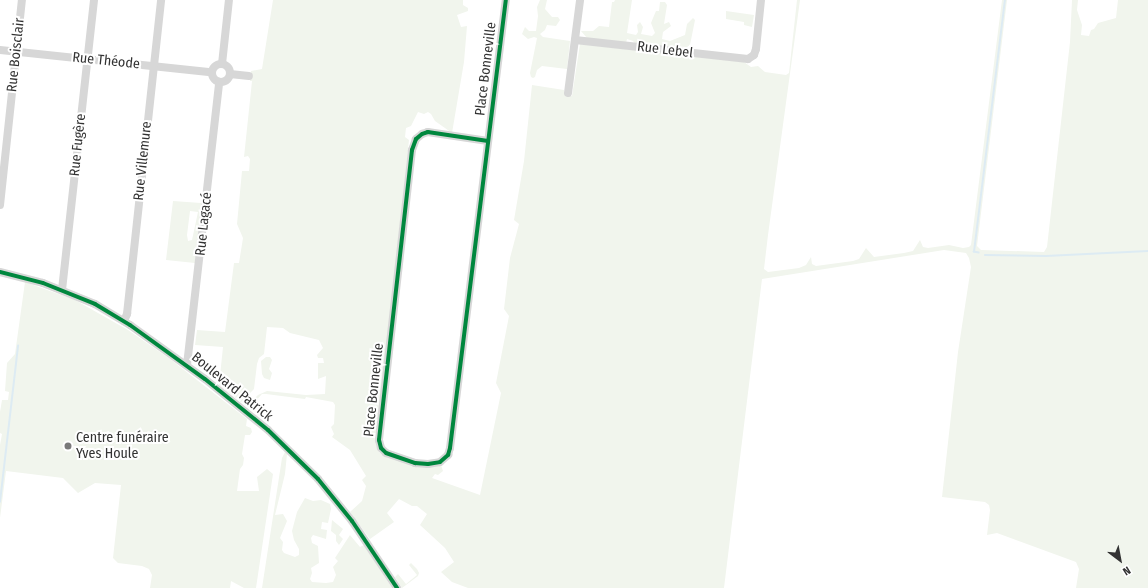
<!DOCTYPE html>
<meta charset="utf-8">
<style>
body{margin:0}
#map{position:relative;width:1148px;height:588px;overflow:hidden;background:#fff;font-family:"Fira Sans Condensed",sans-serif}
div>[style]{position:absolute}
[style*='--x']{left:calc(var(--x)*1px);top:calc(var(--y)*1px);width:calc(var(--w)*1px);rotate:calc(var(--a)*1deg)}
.green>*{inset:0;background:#f1f5ed}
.stream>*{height:1.5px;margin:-0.75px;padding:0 0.75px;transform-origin:0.75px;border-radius:0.75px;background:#ddebf3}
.minor>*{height:8px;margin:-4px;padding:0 4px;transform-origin:4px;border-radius:4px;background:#d7d7d7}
.minor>.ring{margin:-4px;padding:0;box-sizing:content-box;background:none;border:8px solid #d7d7d7;border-radius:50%}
.cycleway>*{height:4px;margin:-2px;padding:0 2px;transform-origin:2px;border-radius:2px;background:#00873e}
.dots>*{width:11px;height:11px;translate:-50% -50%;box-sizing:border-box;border:2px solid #fff;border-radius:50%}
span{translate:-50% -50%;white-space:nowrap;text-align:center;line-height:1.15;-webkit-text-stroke:4px #fff;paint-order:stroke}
.street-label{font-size:14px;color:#333}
.poi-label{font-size:14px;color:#333}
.left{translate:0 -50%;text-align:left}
.north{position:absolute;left:1100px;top:540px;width:40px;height:40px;-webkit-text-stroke:3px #fff;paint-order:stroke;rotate:148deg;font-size:11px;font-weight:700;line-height:16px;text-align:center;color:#333}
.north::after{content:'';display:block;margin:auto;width:14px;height:18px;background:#333;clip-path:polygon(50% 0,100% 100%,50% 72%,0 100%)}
</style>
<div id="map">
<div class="green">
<i style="clip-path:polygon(273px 0,463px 0,463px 5px,468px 8px,468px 11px,457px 15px,461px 27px,467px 26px,464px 62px,452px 133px,435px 121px,431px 114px,428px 112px,424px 114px,418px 112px,411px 126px,406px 128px,405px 137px,409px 140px,406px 168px,376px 444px,379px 452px,384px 456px,441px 465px,443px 471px,438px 475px,435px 474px,432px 478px,480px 495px,501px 393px,496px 383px,509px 316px,504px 309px,510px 258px,519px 224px,514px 220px,524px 161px,532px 85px,564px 90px,565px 95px,572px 96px,580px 44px,744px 62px,751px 67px,758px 66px,765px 72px,786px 75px,789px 73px,797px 0,800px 0,768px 235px,764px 269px,768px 272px,799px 268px,806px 265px,811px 257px,812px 264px,816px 266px,853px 261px,859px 259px,866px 248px,874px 257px,904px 253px,913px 251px,920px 240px,923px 247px,928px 248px,949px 245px,963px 248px,969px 247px,971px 245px,1002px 0,1007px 0,977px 246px,981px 250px,1044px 252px,1047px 247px,1070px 42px,1072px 0,1078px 0,1077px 10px,1082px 25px,1081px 35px,1089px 36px,1091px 30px,1094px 29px,1098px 23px,1116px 18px,1118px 0,1148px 0,1148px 588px,1076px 588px,1079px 569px,1076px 562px,997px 533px,987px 535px,990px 510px,989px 505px,985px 502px,942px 497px,958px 352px,971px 267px,969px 258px,966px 253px,944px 250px,762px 279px,724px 588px,468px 588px,452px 582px,441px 572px,454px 562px,445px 548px,420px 525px,427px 514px,417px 506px,412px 506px,399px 499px,387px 513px,394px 522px,370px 539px,350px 512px,362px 501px,366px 486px,362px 480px,366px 476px,350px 450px,332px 437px,334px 434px,331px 427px,334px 424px,335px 405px,333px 402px,306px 397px,305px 399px,266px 394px,262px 394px,252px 405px,250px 403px,258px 395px,267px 391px,306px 395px,325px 394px,326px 376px,318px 379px,318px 363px,324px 363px,323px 358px,318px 358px,317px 355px,323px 348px,319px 340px,290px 333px,283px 328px,267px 327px,264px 354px,259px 358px,257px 364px,254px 389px,241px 402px,219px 385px,223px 347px,195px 345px,197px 330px,225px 332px,234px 263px,239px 263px,243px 238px,237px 224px,242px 171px,249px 171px,250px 159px,248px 156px,244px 157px,252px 81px,250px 81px,251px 71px,262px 69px)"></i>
<i style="clip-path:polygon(540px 0,547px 0,545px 9px,552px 17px,558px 17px,560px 20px,556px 26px,547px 25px,545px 30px,540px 34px,543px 37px,570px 41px,567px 69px,542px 66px,537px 70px,535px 77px,533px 78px,531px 77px,530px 73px,537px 38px,534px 37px,528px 39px,522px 34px,525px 27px,529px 31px,536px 31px,538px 16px,537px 7px)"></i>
<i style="clip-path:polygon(615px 0,632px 0,627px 33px,636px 35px,638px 32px,637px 25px,640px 22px,643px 27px,641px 34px,652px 36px,655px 33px,651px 23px,653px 18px,656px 11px,659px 11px,660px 2px,665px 2px,667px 5px,664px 24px,669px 22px,671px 26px,663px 32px,662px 39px,670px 41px,685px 35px,687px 24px,693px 18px,695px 20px,690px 45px,687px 47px,669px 46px,663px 47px,635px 44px,633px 41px,627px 39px,626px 43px,587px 38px,581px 31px,593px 31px,599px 26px,609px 27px,612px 2px,614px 2px)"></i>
<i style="clip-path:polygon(726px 11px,754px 15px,752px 27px,744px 25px,744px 22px,726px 19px)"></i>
<i style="clip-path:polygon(evenodd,173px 201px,201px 203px,195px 263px,166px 260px,173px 201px,190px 211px,198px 212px,192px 240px,188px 241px,187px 235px,190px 211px)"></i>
<i style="clip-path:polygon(25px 282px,75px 300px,128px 330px,170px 359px,247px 419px,246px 426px,251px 428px,252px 432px,250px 435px,245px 435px,242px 454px,244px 458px,243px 465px,240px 469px,237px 491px,259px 491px,257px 477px,267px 469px,273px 474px,256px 588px,244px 588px,231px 581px,230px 588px,150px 588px,152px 575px,149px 569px,142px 566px,118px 563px,113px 558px,121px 485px,95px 483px,78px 493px,63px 478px,6px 471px,0 518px,0 445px,2px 434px,0 433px,0 412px,2px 400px,8px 400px,9px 392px,5px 391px,7px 363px,15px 354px)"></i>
<i style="clip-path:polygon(266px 357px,270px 357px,272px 360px,269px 369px,272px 373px,270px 380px,264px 378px,262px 374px,261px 361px)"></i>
<i style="clip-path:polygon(285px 452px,287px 454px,285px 474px,275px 515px,283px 514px,287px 521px,280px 538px,283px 542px,282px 550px,284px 553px,295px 557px,299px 555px,299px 549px,294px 540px,292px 531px,297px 512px,305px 498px,313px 501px,321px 500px,330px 504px,331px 509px,328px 523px,322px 522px,321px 529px,327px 530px,326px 539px,313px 535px,311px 538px,312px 543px,318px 546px,319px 563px,311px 568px,312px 573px,310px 579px,312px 582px,326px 583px,333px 582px,336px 575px,333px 567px,338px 561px,335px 558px,350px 535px,360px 547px,364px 545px,392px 588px,262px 588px,282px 458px)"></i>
<i style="clip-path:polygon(332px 520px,343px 529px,339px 535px,343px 539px,339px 545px,336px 541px,336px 535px,331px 531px)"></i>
<i style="clip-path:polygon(411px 563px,417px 569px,419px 573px,418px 576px,402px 588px,395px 577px,398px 574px,406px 584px,417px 575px,409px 565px)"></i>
</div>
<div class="stream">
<i style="--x:979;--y:253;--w:5;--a:-169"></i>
<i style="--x:974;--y:252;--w:254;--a:-83"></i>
<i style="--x:985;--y:255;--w:61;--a:0.9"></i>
<i style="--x:1046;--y:256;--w:102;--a:-2.8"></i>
<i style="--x:0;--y:502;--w:157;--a:-83.4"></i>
</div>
<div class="minor">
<i style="--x:575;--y:40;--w:174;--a:6.3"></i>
<i style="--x:748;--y:59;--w:7;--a:-34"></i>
<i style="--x:754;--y:55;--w:6;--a:-72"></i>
<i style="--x:756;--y:49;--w:49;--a:-84.2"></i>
<i style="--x:0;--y:50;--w:212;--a:6"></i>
<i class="ring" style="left:212px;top:64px;width:10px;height:10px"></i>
<i style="--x:222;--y:64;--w:64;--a:-83.8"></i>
<i style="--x:230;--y:74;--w:19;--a:6"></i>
<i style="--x:568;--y:93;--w:94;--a:-82.6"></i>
<i style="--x:488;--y:141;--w:61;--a:-171.5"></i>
<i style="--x:428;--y:132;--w:6;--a:162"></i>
<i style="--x:422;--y:134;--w:8;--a:140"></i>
<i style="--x:416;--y:139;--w:12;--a:110"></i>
<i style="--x:412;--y:150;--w:292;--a:96.5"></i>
<i style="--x:379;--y:440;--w:8;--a:76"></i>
<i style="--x:381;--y:448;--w:7;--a:45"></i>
<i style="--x:386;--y:453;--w:31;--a:19"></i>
<i style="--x:415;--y:463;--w:13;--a:4"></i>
<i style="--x:428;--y:464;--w:12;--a:-9"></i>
<i style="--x:440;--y:462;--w:11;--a:-41"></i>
<i style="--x:448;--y:455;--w:7;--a:-74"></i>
<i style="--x:450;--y:448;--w:451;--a:-82.9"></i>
<i style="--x:0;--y:205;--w:206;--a:-83.9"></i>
<i style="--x:0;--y:272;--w:44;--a:14.3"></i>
<i style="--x:43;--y:283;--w:56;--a:22"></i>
<i style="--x:95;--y:304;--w:41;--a:31"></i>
<i style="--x:130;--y:325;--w:92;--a:35.8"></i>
<i style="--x:205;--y:379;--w:81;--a:39"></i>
<i style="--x:268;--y:430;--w:70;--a:44.4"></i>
<i style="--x:318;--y:479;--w:54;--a:51"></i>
<i style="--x:352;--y:521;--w:81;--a:56.1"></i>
<i style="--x:62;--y:290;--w:292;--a:-83.7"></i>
<i style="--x:124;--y:321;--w:8;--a:-67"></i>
<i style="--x:127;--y:314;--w:316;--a:-83.8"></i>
<i style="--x:187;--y:365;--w:285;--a:-83.5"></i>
</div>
<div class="cycleway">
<i style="--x:488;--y:141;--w:61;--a:-171.5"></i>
<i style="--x:428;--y:132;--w:6;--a:162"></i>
<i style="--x:422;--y:134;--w:8;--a:140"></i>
<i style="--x:416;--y:139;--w:12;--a:110"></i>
<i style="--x:412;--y:150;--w:292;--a:96.5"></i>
<i style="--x:379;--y:440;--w:8;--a:76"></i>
<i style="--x:381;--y:448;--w:7;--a:45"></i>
<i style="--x:386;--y:453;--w:31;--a:19"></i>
<i style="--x:415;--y:463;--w:13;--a:4"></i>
<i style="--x:428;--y:464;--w:12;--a:-9"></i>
<i style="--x:440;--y:462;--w:11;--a:-41"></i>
<i style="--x:448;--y:455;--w:7;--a:-74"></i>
<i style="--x:450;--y:448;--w:451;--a:-82.9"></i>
<i style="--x:0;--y:272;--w:44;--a:14.3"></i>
<i style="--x:43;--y:283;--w:56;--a:22"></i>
<i style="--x:95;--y:304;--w:41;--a:31"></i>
<i style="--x:130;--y:325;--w:92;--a:35.8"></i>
<i style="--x:205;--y:379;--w:81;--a:39"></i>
<i style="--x:268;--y:430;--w:70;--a:44.4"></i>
<i style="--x:318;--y:479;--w:54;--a:51"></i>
<i style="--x:352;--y:521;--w:81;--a:56.1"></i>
</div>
<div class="dots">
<i style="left:68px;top:446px;background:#7a7a7a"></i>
</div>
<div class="street-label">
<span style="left:665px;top:50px;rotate:7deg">Rue Lebel</span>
<span style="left:16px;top:55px;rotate:-84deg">Rue Boisclair</span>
<span style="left:106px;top:61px;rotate:6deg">Rue Théode</span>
<span style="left:486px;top:69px;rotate:-83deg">Place Bonneville</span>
<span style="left:78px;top:145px;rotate:-84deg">Rue Fugère</span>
<span style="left:143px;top:161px;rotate:-84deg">Rue Villemure</span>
<span style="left:204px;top:224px;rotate:-84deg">Rue Lagacé</span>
<span style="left:232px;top:387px;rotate:39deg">Boulevard Patrick</span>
<span style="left:374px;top:390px;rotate:-84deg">Place Bonneville</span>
</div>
<div class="poi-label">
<span class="left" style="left:76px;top:446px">Centre funéraire<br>Yves Houle</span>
</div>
<div class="north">N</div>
</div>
